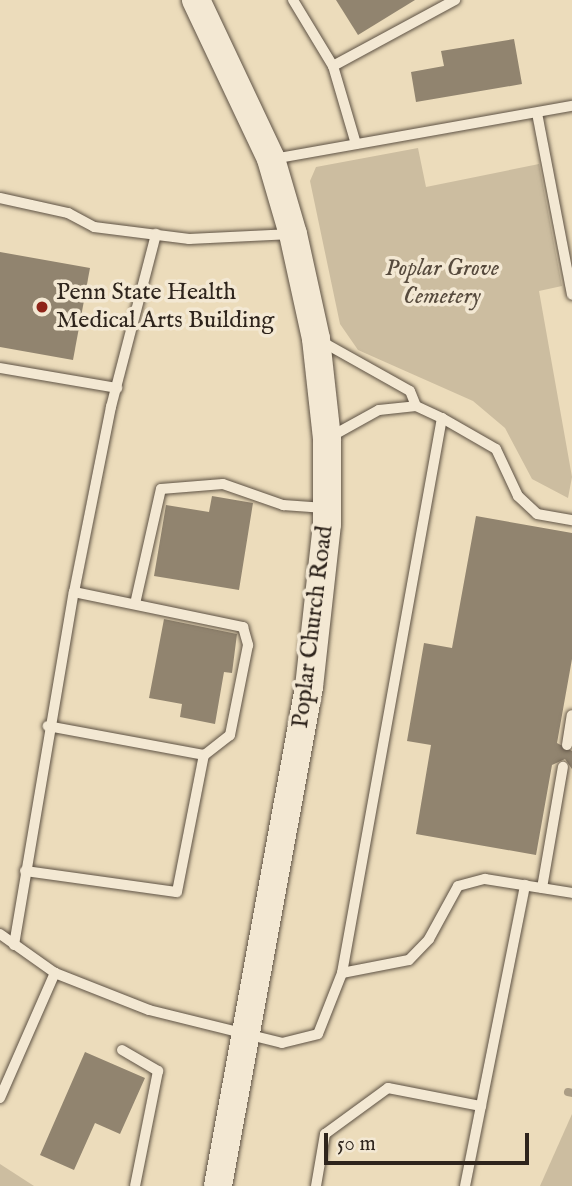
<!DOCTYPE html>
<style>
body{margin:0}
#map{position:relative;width:572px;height:1186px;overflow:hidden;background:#ecdcbb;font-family:"IM FELL English",serif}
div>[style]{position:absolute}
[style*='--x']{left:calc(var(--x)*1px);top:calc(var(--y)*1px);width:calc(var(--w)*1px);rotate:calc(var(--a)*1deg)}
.green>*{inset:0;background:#ccbda0}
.stream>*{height:8px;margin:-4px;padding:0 4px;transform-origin:4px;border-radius:4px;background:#ab9d85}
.building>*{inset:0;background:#91846f}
.roads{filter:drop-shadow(0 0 2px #5e5244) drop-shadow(0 0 2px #5e5244)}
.service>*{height:10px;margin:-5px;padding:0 5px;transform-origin:5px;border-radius:5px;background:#f3e8d3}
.tertiary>*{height:28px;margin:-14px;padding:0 14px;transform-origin:14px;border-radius:14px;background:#f3e8d3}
.dots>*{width:19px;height:19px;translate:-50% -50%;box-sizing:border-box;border:4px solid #f3e8d3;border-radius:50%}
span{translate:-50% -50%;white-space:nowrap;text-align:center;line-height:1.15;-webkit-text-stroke:7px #f3e8d3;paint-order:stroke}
.park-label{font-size:24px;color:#564a3d;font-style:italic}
.poi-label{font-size:24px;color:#2e241c}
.left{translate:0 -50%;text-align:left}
.street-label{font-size:24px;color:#2e241c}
.scale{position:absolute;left:324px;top:1133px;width:205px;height:32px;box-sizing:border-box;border:4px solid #2e241c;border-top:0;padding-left:9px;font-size:21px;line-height:24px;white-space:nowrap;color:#2e241c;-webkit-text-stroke:5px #f3e8d3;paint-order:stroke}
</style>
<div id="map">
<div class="green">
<i style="clip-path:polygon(418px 148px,426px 187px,539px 164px,562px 286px,539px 291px,572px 477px,568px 498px,532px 479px,505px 428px,473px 401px,358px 350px,340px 324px,310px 181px,316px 167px)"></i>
<i style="clip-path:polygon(572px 1114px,572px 1186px,540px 1186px)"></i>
<i style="clip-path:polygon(0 1164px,34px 1186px,0 1186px)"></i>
</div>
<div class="stream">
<i style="--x:568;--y:1092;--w:4;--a:14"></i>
</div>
<div class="building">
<i style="clip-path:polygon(336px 0,415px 0,358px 35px)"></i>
<i style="clip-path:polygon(514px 39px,522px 84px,416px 102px,411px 72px,444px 66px,441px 51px)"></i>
<i style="clip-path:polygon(0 252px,90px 268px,73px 360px,0 347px)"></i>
<i style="clip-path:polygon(212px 496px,253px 503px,239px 590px,154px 576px,166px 505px,209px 512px)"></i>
<i style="clip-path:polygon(476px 516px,572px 533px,572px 659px,557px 743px,572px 751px,572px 769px,565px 759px,552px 765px,536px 855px,416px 834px,431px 745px,407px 741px,424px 643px,452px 648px)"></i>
<i style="clip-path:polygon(164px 619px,237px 634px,232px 673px,224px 672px,215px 724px,180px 717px,182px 704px,149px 698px)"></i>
<i style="clip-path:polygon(85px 1052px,145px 1078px,120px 1134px,95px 1123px,74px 1170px,40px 1155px)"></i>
</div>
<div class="roads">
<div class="service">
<i style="--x:293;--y:0;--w:77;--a:58.8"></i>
<i style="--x:537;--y:113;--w:185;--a:79.1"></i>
<i style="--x:356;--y:144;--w:81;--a:-106.4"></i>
<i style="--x:333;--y:66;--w:139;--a:-28.4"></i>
<i style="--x:273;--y:159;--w:304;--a:-10.1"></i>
<i style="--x:0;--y:198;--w:70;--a:12.4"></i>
<i style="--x:68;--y:213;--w:30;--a:28"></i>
<i style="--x:94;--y:227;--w:96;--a:7.2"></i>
<i style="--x:189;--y:239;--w:103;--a:-2.8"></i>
<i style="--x:319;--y:340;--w:104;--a:29.3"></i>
<i style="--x:410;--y:391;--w:16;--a:68"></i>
<i style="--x:0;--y:368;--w:119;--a:9.7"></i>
<i style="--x:330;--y:437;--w:56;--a:-28.9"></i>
<i style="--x:379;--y:410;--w:37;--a:-6"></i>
<i style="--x:416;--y:406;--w:29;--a:25"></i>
<i style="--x:74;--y:592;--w:173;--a:11.7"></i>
<i style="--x:243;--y:627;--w:19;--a:74"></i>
<i style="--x:248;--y:645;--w:92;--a:101.3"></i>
<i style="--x:230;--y:735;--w:33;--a:142"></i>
<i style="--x:135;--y:604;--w:118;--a:-77.3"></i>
<i style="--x:161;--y:489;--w:62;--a:-4.6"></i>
<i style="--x:223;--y:484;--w:64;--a:19.3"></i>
<i style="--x:283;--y:505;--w:42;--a:4.1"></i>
<i style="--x:567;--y:745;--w:30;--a:-81"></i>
<i style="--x:25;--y:871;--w:153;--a:7.9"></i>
<i style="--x:177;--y:892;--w:140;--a:-78.9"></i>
<i style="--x:204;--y:755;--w:159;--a:-169.5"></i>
<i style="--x:542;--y:888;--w:123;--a:-80.2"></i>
<i style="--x:0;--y:934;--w:67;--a:35.3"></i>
<i style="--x:55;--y:973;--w:101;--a:21.5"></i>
<i style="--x:149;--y:1010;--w:137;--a:13.9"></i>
<i style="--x:282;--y:1043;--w:37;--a:-14"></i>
<i style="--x:318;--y:1034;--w:66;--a:-68.5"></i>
<i style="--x:342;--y:973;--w:564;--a:-79.79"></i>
<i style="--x:442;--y:418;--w:62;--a:29.9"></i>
<i style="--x:496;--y:449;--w:52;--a:64.9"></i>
<i style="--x:518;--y:496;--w:26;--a:43"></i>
<i style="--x:537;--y:514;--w:36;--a:10"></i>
<i style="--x:14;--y:945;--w:358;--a:-80.4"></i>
<i style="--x:74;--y:592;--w:189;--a:-78.7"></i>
<i style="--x:111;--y:407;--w:179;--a:-75.4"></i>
<i style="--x:342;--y:973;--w:68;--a:-11"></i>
<i style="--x:409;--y:960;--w:29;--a:-46"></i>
<i style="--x:429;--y:939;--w:60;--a:-61.3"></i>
<i style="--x:458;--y:886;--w:28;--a:-15"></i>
<i style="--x:485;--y:879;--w:88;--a:9.1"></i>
<i style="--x:122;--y:1050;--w:42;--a:30.3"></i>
<i style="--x:158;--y:1071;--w:117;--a:101.3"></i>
<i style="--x:0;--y:1098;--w:137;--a:-66.3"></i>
<i style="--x:316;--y:1186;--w:53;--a:-80.2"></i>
<i style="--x:325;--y:1134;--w:78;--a:-36.1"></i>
<i style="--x:388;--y:1088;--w:95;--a:11"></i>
<i style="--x:465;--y:1186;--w:307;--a:-78.7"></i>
</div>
<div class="tertiary">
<i style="--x:196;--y:0;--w:176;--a:64.7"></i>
<i style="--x:271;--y:159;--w:78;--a:73.7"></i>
<i style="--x:293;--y:234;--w:107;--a:77.6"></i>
<i style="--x:316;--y:339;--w:101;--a:83.7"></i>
<i style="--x:327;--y:439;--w:85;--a:90"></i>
<i style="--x:327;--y:524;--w:164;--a:96.3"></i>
<i style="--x:309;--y:687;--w:507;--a:100.34"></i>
</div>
</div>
<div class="dots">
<i style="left:42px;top:307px;background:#8f2418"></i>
</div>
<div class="park-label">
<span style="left:442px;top:283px">Poplar Grove<br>Cemetery</span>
</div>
<div class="poi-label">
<span class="left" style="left:56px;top:307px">Penn State Health<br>Medical Arts Building</span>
</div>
<div class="street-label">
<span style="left:313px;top:627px;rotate:-83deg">Poplar Church Road</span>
</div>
<div class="scale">50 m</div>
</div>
